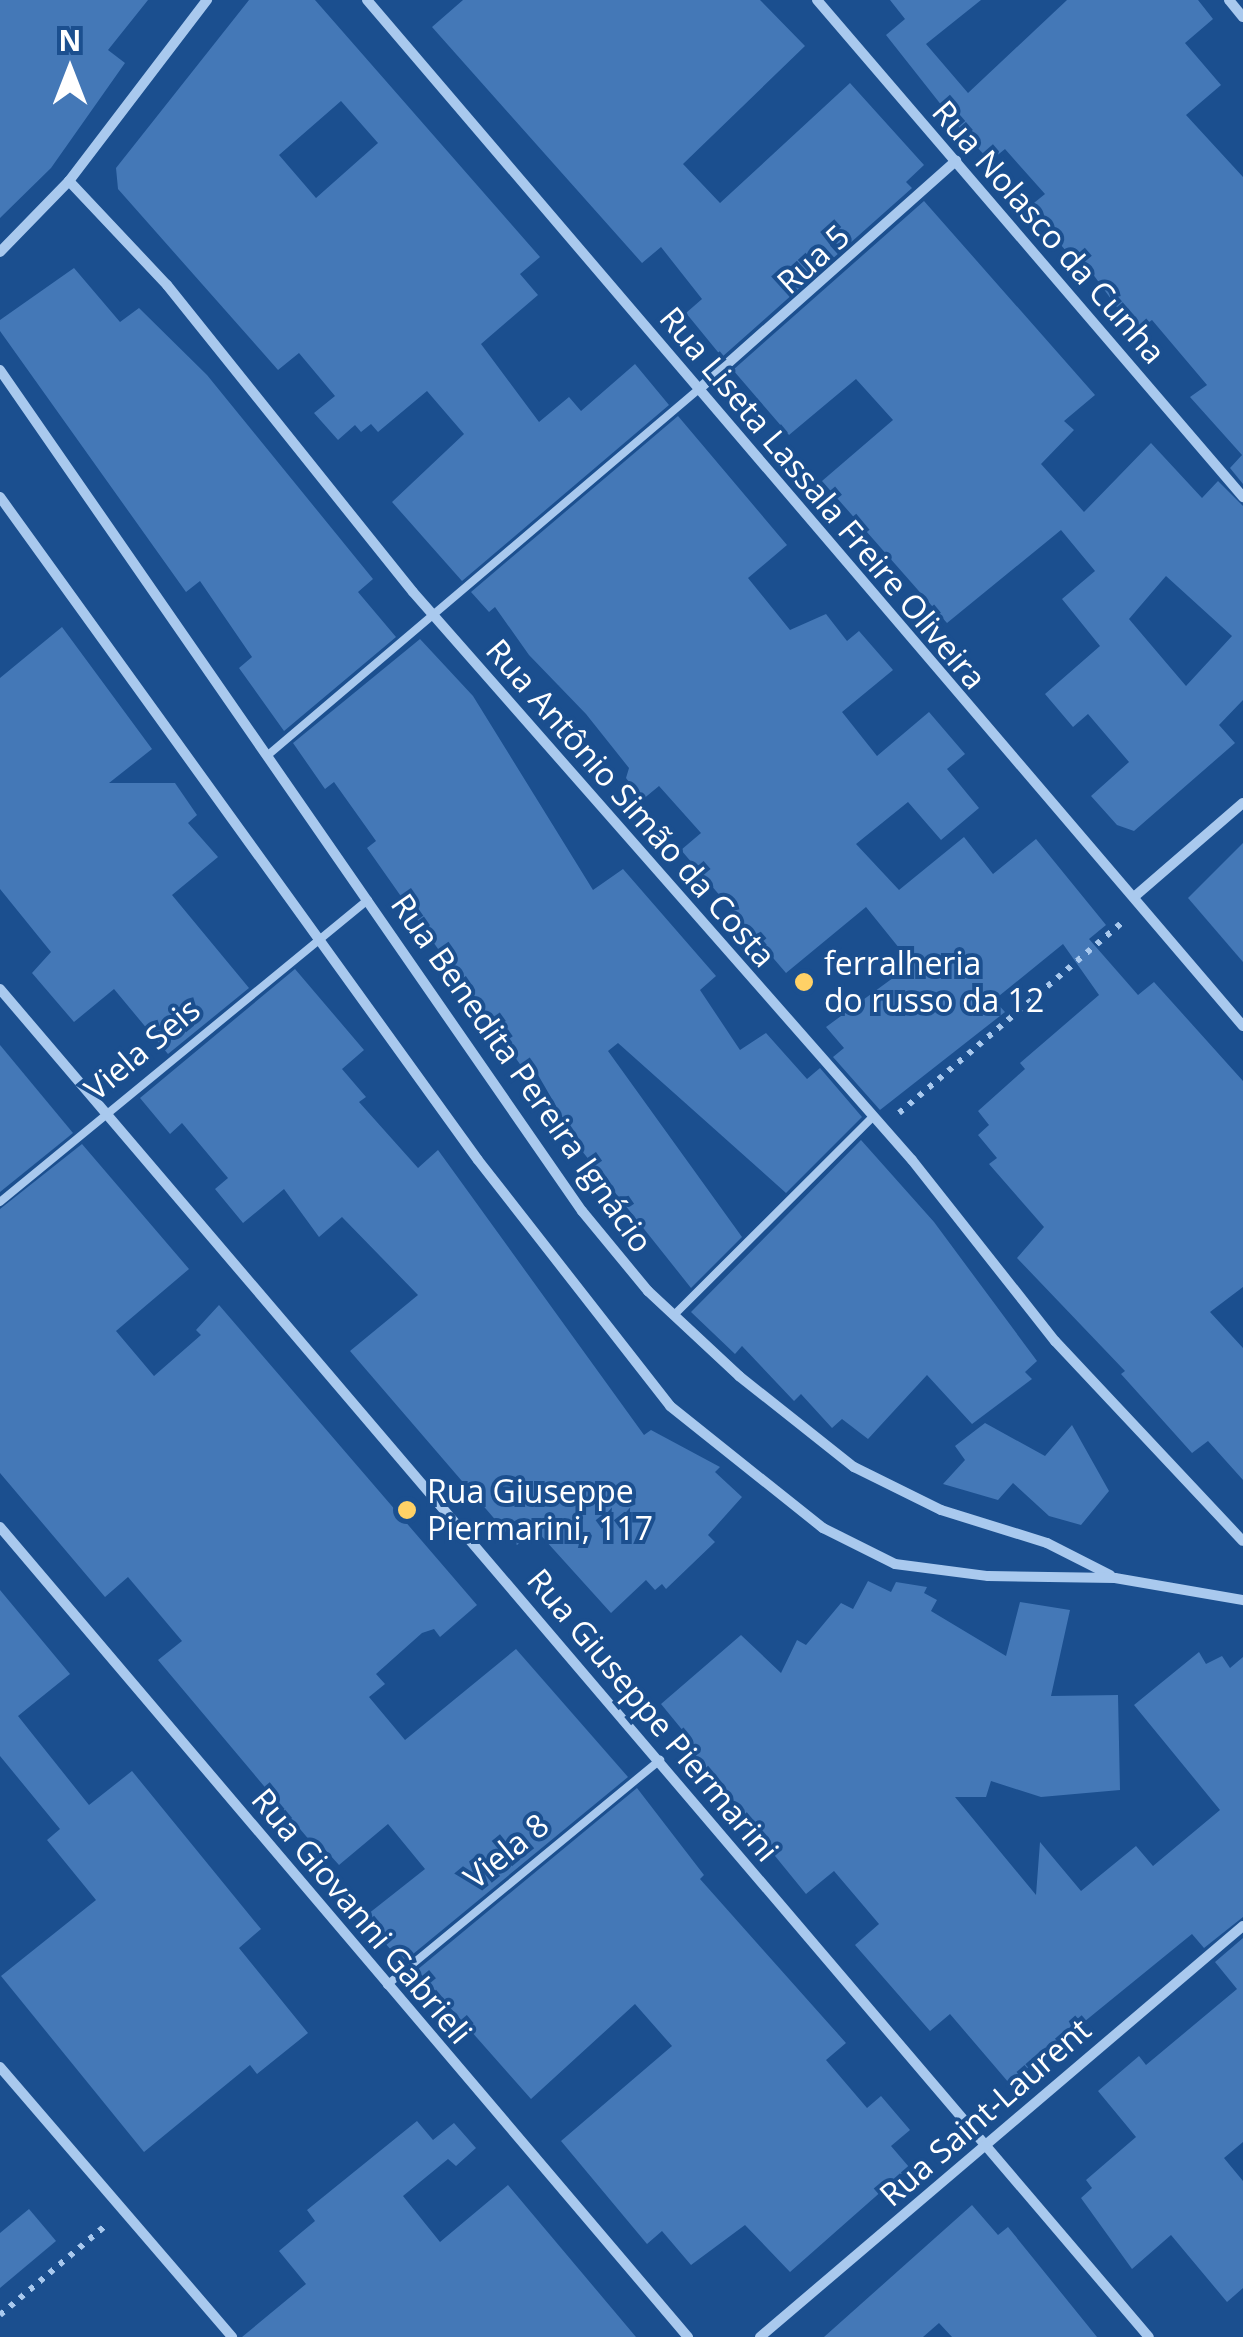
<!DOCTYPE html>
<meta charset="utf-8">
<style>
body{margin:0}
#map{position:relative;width:1243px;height:2337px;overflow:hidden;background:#1b4f8f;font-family:"Open Sans",sans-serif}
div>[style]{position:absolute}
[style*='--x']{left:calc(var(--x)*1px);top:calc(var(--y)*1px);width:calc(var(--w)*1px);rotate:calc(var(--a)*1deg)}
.building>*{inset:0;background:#4478b7}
.path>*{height:6px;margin-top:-3px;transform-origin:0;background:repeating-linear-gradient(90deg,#a9c9ee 0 5px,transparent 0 13px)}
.service>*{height:8px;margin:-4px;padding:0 4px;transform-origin:4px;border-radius:4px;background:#a9c9ee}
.minor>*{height:10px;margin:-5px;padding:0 5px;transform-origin:5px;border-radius:5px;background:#a9c9ee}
.dots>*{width:28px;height:28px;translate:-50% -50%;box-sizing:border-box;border:5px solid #1b4f8f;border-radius:50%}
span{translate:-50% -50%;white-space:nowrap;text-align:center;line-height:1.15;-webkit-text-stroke:8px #1b4f8f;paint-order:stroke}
.street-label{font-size:32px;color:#fff}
.poi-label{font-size:32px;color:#fff}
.left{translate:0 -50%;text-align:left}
.north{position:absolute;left:20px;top:20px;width:100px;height:100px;-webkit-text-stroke:8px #1b4f8f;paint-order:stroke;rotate:0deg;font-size:28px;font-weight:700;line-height:40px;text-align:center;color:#fff}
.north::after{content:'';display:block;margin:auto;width:35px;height:45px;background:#fff;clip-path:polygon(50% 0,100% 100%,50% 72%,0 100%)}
</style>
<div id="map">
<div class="building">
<i style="clip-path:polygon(0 0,148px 0,108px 50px,125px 63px,51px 168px,0 218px)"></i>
<i style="clip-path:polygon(evenodd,249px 0,315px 0,540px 257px,520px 274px,538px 295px,481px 344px,539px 422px,569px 397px,581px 411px,635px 364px,669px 405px,462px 581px,392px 502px,464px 434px,427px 391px,378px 432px,371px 424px,361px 432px,355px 425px,338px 440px,314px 413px,335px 396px,299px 353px,278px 370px,118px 189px,116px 168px,249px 0,341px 101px,378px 143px,316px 198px,279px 155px,341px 101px)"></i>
<i style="clip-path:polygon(463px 0,760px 0,805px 46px,683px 164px,720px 203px,850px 83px,924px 165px,906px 182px,912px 188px,722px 357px,686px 313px,702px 299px,661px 247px,642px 263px,432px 27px)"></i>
<i style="clip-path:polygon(890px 0,981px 0,926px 44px,968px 93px,1067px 0,1198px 0,1213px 19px,1185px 43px,1221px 85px,1186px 115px,1243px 177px,1243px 484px,1230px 468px,1242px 455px,1190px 397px,1207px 385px,1152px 320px,1135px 332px,1087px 266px,1082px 270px,1029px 207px,1045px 194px,1005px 149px,990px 161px,961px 130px,886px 35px,905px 19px)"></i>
<i style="clip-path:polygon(evenodd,924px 201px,1095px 395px,1064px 421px,1074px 430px,1041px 464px,1084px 512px,1151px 443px,1202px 498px,1218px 481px,1243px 506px,1243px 700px,1219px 725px,1235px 743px,1134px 831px,1117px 825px,1091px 796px,1129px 762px,1088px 714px,1073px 727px,1045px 694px,1100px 646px,1062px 599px,1095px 571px,1061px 530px,947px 623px,822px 481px,893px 420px,856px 379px,789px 435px,733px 370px,924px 201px,1166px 576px,1232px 636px,1186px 686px,1129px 619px,1166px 576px)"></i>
<i style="clip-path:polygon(74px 268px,120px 322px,139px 308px,207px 375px,373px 579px,358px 592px,396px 637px,284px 731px,239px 668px,252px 657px,200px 581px,186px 592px,0 331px,0 320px)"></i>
<i style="clip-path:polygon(678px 416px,787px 545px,748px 578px,790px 630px,826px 614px,847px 641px,859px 631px,893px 670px,842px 712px,877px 756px,929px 712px,965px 754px,947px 769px,979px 808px,941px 840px,908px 802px,856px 844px,899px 890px,964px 837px,993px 874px,1036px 839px,1106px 925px,1089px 939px,1138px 995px,1154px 982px,1243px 1081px,1243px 1287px,1210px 1312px,1243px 1348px,1243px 1480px,1208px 1441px,1192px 1453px,1121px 1374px,1125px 1371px,1017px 1258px,1044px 1227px,989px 1164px,997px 1158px,978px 1135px,989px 1125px,978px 1111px,1025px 1069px,1020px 1063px,1099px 995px,1063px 944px,994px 1000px,1005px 1012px,880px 1110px,833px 1057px,844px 1048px,826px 1027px,912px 964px,866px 907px,786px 973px,681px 850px,701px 833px,659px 786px,642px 800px,626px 778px,629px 768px,586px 714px,529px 655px,495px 607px,489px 612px,471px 592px)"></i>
<i style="clip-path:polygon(62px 627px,152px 749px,109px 783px,175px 783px,197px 815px,188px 823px,218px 857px,172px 895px,249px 988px,168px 1054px,114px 989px,74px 1022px,32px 973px,51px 952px,0 889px,0 678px)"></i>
<i style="clip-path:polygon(420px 639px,473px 696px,593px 890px,623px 869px,716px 976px,700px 990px,740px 1050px,766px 1033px,807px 1079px,820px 1068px,862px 1117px,786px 1193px,618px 1043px,608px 1051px,742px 1237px,691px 1288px,582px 1151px,530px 1061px,522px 1067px,431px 939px,367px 848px,376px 841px,334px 782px,325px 789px,293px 743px)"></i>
<i style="clip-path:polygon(1243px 843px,1243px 962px,1188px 898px)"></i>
<i style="clip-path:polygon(295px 969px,364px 1050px,342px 1069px,366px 1097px,359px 1102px,418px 1168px,438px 1150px,644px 1435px,651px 1430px,720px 1467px,715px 1472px,742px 1497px,708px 1535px,715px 1542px,666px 1589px,662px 1584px,655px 1590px,646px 1580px,611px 1613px,536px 1530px,517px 1545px,350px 1351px,418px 1295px,342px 1217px,319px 1237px,284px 1189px,243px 1223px,215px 1189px,228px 1178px,182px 1123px,170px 1134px,140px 1098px)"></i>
<i style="clip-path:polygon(0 1045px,73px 1133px,0 1192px)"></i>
<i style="clip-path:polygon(861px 1140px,934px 1222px,1037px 1361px,1025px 1372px,1032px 1379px,972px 1424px,927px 1375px,868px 1439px,842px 1419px,832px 1428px,801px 1394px,794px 1401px,742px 1346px,735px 1354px,691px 1312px)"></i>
<i style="clip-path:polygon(82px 1144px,189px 1269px,116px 1331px,154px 1376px,201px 1335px,196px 1330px,219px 1305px,477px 1605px,440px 1637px,434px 1629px,422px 1633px,376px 1674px,385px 1684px,369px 1697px,405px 1740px,516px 1649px,628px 1777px,407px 1959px,399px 1959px,363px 1918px,425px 1869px,388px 1824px,339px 1865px,320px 1844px,316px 1848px,158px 1660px,182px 1641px,128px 1577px,105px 1597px,0 1473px,0 1209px)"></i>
<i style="clip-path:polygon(985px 1423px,1045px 1456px,1072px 1425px,1109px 1491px,1081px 1525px,1049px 1516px,1013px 1483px,998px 1500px,943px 1484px,965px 1460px,955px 1446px)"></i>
<i style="clip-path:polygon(868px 1581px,891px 1592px,896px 1582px,927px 1587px,924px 1593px,937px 1600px,931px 1611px,1006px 1656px,1020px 1602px,1070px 1610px,1051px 1696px,1118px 1695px,1120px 1790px,1041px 1797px,991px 1781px,986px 1797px,955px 1797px,1036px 1895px,1040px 1842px,1081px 1891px,1136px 1846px,1153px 1866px,1220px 1810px,1134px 1705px,1199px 1652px,1206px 1664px,1222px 1656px,1230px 1668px,1243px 1657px,1243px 1917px,1204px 1948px,1192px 1934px,1009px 2083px,950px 2014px,930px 2031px,855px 1945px,879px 1924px,834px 1871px,806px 1894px,678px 1737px,684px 1732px,661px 1704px,741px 1635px,781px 1673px,797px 1640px,806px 1645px,841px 1603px,853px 1609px)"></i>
<i style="clip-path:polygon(0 1590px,70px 1674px,18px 1716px,89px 1805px,132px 1771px,261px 1929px,239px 1948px,308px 2033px,257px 2074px,250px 2065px,144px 2152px,1px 1976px,96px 1900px,47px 1840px,60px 1829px,0 1756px)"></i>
<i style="clip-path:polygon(637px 1788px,704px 1875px,700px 1879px,846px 2043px,826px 2060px,867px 2108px,881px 2096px,910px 2130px,891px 2146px,909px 2167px,790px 2272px,745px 2225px,691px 2265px,662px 2231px,647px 2244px,561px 2141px,672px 2046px,635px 2004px,531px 2099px,417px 1970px)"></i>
<i style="clip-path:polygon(1243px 1938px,1243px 2142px,1224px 2158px,1243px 2181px,1243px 2288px,1227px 2302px,1171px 2235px,1132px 2269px,1081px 2198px,1092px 2188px,1086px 2180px,1136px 2137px,1098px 2091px,1139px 2056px,1146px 2065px,1237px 1989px,1215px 1962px)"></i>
<i style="clip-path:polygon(417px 2121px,433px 2140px,454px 2123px,476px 2148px,456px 2166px,448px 2159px,403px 2196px,440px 2242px,508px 2185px,636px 2337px,242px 2337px,306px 2284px,279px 2251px,315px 2221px,307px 2210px)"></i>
<i style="clip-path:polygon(972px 2205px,998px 2235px,1008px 2227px,1097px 2337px,952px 2337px,939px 2323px,923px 2337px,824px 2337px)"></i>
<i style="clip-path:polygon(29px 2209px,56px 2241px,0 2288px,0 2233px)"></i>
</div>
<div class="path">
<i style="--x:899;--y:1113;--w:297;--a:-40.5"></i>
<i style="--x:0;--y:2315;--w:139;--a:-40.3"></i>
</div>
<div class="service">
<i style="--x:268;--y:755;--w:565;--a:-40.34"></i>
<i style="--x:0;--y:1202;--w:476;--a:-39.4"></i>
<i style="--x:674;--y:1315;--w:281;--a:-44.9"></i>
<i style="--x:387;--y:1985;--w:354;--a:-39.5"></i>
</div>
<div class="minor">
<i style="--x:367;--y:0;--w:1349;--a:49.51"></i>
<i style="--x:817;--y:0;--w:655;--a:49.4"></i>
<i style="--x:1229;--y:0;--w:22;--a:51"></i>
<i style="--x:69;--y:181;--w:143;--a:46.7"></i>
<i style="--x:167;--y:285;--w:393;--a:51.3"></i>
<i style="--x:413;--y:592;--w:756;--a:48.7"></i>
<i style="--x:912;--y:1160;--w:231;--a:51.7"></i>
<i style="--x:1055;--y:1341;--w:274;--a:46.8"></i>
<i style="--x:0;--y:252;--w:99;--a:-45.8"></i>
<i style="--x:69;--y:181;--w:228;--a:-52.7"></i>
<i style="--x:0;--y:370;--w:1023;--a:55.32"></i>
<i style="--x:582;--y:1211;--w:104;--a:50.5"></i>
<i style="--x:648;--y:1291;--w:125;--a:43"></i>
<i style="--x:739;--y:1376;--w:147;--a:38.4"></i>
<i style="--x:854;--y:1467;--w:97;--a:26.3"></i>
<i style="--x:941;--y:1510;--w:111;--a:17.3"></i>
<i style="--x:1047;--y:1543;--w:71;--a:26.9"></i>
<i style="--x:699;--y:389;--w:344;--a:-41.6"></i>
<i style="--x:0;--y:497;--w:817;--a:54.21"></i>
<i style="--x:478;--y:1160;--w:312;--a:52"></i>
<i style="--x:670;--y:1406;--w:196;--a:38.6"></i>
<i style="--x:823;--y:1528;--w:80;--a:26.6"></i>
<i style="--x:895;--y:1564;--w:94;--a:7.4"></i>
<i style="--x:988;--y:1576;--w:127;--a:0.9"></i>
<i style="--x:1115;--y:1578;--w:130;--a:9.8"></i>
<i style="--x:1134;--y:897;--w:144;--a:-40.8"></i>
<i style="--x:0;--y:989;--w:1771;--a:49.56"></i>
<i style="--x:0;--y:1527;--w:1063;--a:49.66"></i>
<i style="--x:0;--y:2067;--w:356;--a:49.3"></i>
<i style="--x:760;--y:2337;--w:634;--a:-40.4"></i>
</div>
<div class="dots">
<i style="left:804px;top:982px;background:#ffd166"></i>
<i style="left:407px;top:1510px;background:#ffd166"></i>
</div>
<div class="street-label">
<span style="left:1049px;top:232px;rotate:49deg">Rua Nolasco da Cunha</span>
<span style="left:813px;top:259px;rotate:-42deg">Rua 5</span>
<span style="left:823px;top:498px;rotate:50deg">Rua Liseta Lassala Freire Oliveira</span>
<span style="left:631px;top:803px;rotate:49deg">Rua Antônio Simão da Costa</span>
<span style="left:142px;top:1049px;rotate:-40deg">Viela Seis</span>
<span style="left:522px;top:1073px;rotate:55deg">Rua Benedita Pereira Ignácio</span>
<span style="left:653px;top:1715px;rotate:50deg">Rua Giuseppe Piermarini</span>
<span style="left:506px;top:1851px;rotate:-39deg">Viela 8</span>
<span style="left:362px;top:1916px;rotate:50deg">Rua Giovanni Gabrieli</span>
<span style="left:985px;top:2112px;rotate:-41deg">Rua Saint-Laurent</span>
</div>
<div class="poi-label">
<span class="left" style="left:824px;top:982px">ferralheria<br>do russo da 12</span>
<span class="left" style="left:427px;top:1510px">Rua Giuseppe<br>Piermarini, 117</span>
</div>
<div class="north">N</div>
</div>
